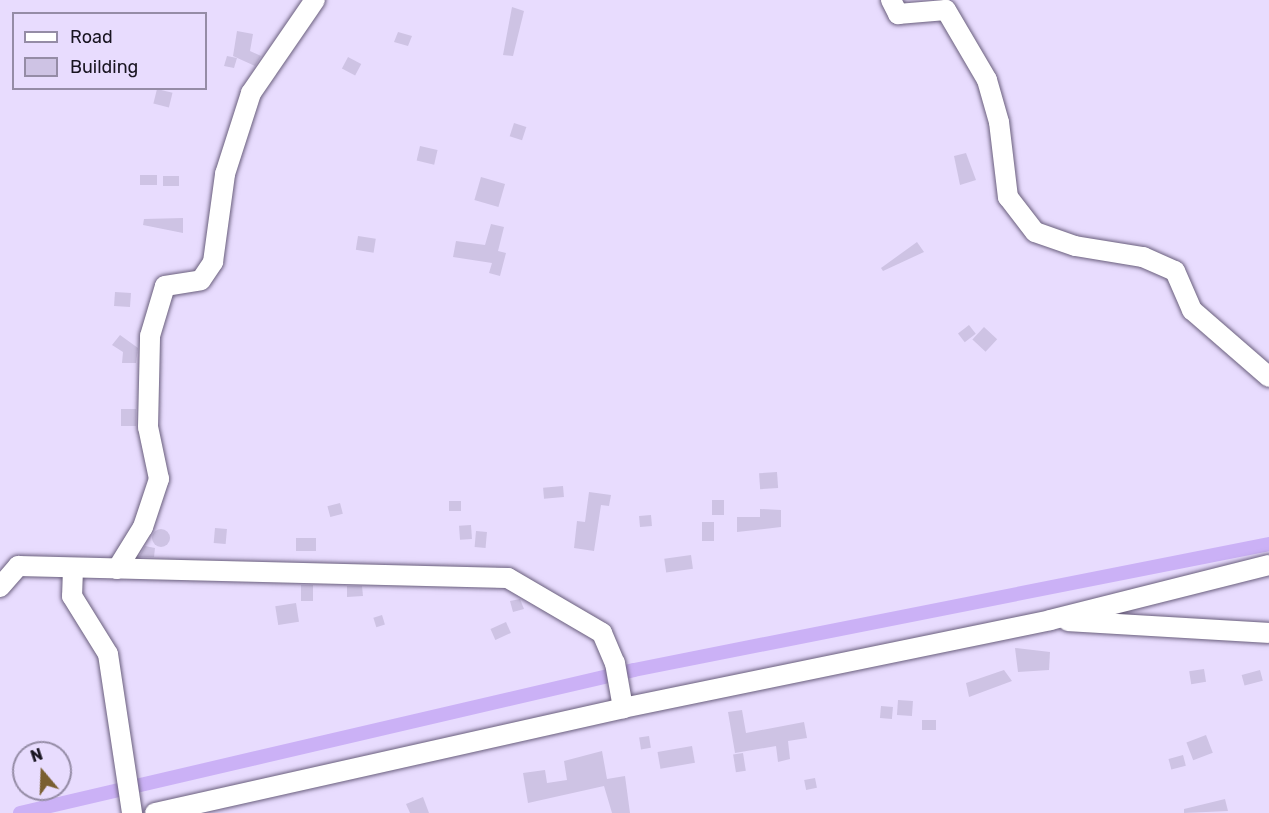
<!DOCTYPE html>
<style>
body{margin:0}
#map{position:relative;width:1269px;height:813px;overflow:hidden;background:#e8dcfe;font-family:Rubik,sans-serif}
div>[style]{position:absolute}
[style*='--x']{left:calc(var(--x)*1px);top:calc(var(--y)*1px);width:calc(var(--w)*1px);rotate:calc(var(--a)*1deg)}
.canal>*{height:14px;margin:-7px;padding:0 7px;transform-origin:7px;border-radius:7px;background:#cbb1f6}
.building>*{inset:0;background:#cec3e4;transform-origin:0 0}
.round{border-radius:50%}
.roads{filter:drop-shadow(0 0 2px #695e7c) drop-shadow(0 0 2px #695e7c)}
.minor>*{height:20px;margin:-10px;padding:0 10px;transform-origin:10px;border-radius:10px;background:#fff}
span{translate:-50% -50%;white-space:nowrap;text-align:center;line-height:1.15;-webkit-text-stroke:4.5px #e8dcfe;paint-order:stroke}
.legend{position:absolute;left:12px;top:12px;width:195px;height:78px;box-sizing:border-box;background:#e8dcfe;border:2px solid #958ca6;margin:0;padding:8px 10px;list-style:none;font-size:18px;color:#191521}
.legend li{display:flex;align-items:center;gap:12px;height:30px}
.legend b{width:30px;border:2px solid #958ca6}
.north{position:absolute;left:12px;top:741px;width:60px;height:60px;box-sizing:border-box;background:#e8dcfe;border:2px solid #958ca6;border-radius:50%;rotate:341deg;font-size:16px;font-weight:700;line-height:24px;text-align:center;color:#191521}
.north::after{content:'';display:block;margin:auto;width:21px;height:27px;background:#7a5f31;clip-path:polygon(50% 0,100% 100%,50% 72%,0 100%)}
</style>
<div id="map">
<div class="canal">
<i style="--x:20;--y:813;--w:630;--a:-13.11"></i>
<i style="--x:634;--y:670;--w:647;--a:-11.22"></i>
</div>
<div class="building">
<i style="clip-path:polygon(512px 7px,524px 11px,513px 56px,503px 55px)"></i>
<i style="clip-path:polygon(237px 31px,253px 34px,250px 51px,261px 56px,255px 66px,233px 56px)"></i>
<i style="clip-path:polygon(398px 32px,412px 36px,408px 46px,394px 42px)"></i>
<i style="clip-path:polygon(227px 56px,237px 58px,234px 68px,224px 66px)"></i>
<i style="left:348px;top:57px;width:15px;height:13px;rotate:28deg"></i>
<i style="left:157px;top:89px;width:16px;height:15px;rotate:14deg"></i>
<i style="left:514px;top:123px;width:13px;height:14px;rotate:18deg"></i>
<i style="left:420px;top:146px;width:18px;height:15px;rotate:13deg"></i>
<i style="clip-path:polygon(966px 153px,976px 180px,960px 185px,954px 156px)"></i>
<i style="left:140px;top:175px;width:17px;height:10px"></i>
<i style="left:163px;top:176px;width:16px;height:10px"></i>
<i style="left:481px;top:177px;width:25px;height:24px;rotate:16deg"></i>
<i style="clip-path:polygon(183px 218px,183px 233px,143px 225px,144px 219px)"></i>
<i style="clip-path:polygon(491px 224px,504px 227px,498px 251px,506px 253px,500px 276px,489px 273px,492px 263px,453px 257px,456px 241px,485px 245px)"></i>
<i style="left:358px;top:236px;width:18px;height:14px;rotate:9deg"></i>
<i style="clip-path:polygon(917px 242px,924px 252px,883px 271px,881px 268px)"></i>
<i style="left:115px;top:292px;width:16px;height:14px;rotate:4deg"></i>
<i style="left:969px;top:325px;width:11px;height:14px;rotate:52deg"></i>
<i style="left:984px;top:327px;width:18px;height:17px;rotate:43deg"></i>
<i style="clip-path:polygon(120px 335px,138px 348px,136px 363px,122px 363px,123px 352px,112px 345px)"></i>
<i style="left:136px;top:409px;width:17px;height:15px;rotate:90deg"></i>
<i style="left:777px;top:472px;width:16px;height:18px;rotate:86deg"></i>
<i style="left:563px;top:486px;width:11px;height:20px;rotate:85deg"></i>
<i style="clip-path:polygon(589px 492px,611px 495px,609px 506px,601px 505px,594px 551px,574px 548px,577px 521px,585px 522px)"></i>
<i style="left:712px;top:500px;width:12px;height:15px"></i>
<i style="left:449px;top:501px;width:12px;height:10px"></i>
<i style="left:340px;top:503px;width:11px;height:13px;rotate:75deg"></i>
<i style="clip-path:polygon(760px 509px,781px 510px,781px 527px,737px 532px,737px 517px,760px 517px)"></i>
<i style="left:651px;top:515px;width:11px;height:12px;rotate:85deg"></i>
<i style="left:702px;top:522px;width:12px;height:19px"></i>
<i style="left:471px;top:525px;width:14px;height:12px;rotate:86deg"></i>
<i style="left:215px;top:528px;width:12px;height:15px;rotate:5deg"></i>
<i class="round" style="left:152px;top:529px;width:18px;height:18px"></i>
<i style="left:476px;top:531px;width:11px;height:16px;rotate:5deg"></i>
<i style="left:296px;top:538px;width:20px;height:13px"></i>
<i style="clip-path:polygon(145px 546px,155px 548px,154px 557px,139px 557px)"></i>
<i style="left:691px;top:555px;width:14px;height:27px;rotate:82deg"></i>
<i style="left:301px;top:585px;width:12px;height:16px"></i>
<i style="clip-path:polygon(347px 586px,362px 586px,363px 596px,347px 597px)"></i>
<i style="clip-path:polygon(520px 599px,524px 609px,513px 612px,510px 601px)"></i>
<i style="left:296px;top:603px;width:19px;height:21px;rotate:81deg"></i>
<i style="left:382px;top:615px;width:10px;height:9px;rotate:73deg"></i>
<i style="left:506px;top:622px;width:12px;height:17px;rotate:66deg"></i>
<i style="clip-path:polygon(1015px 648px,1050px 652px,1049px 670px,1018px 672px)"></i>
<i style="left:1204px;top:669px;width:13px;height:15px;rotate:81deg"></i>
<i style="clip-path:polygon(1004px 670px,1012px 681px,969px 697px,966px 683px)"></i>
<i style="left:1260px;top:670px;width:11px;height:19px;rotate:75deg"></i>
<i style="left:898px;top:700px;width:15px;height:15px;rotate:4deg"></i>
<i style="left:881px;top:706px;width:12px;height:12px;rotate:5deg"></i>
<i style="clip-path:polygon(742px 710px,746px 733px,804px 722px,807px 738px,788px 741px,790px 759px,778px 762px,776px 746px,735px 753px,728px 712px)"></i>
<i style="left:922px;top:720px;width:14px;height:10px"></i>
<i style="left:1206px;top:735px;width:19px;height:21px;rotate:69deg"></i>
<i style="left:649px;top:736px;width:12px;height:10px;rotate:81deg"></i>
<i style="left:692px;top:746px;width:17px;height:35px;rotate:80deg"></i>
<i style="clip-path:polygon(602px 751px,607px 779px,625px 776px,630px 813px,612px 813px,604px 786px,528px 803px,523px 773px,545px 770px,547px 783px,567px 780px,564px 761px)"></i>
<i style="left:743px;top:753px;width:18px;height:10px;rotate:81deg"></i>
<i style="left:1183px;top:755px;width:11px;height:15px;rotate:75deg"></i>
<i style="left:815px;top:778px;width:10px;height:11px;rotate:79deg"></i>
<i style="clip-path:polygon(423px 797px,429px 813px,410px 813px,406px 804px)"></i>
<i style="clip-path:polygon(1225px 799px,1228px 811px,1184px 813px,1184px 809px)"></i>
</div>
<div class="roads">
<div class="minor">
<i style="--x:891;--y:0;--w:16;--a:63"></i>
<i style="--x:898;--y:14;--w:48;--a:-4.8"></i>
<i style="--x:946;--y:10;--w:81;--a:59.6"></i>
<i style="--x:987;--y:80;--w:44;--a:74.1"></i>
<i style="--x:999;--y:122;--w:76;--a:83.2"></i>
<i style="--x:1008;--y:197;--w:44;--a:52.4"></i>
<i style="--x:1035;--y:232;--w:42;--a:19.3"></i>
<i style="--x:1075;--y:246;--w:69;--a:9.2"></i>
<i style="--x:1143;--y:257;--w:35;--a:24"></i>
<i style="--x:1175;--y:271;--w:43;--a:66.4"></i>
<i style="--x:1192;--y:310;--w:102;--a:41"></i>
<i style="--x:73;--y:569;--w:27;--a:92"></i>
<i style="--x:72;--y:596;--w:68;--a:58.2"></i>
<i style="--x:108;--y:654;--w:161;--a:81.4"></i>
<i style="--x:117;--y:569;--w:49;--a:-58.2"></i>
<i style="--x:143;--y:527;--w:51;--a:-71.6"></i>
<i style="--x:159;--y:479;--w:53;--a:-101.9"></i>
<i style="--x:148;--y:427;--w:91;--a:-88.7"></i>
<i style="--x:150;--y:336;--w:52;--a:-73.3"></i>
<i style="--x:165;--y:286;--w:36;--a:-9"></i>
<i style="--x:201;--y:280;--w:22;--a:-56"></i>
<i style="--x:213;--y:262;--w:89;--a:-82.2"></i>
<i style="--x:225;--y:174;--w:85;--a:-72.2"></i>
<i style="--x:251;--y:93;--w:113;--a:-55.5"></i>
<i style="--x:0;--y:587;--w:28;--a:-49"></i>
<i style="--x:18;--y:566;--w:490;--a:1.4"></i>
<i style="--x:508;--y:578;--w:109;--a:30.3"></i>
<i style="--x:602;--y:633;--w:33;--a:67"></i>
<i style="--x:615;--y:663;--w:46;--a:79.9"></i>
<i style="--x:1068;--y:621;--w:201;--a:3.4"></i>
<i style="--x:155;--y:813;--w:480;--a:-12.6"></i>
<i style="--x:623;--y:708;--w:436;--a:-11.6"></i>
<i style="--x:1050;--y:620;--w:226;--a:-14.1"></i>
</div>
</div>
<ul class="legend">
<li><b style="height:8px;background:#fff"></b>Road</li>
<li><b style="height:16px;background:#cec3e4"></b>Building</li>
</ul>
<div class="north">N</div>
</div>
